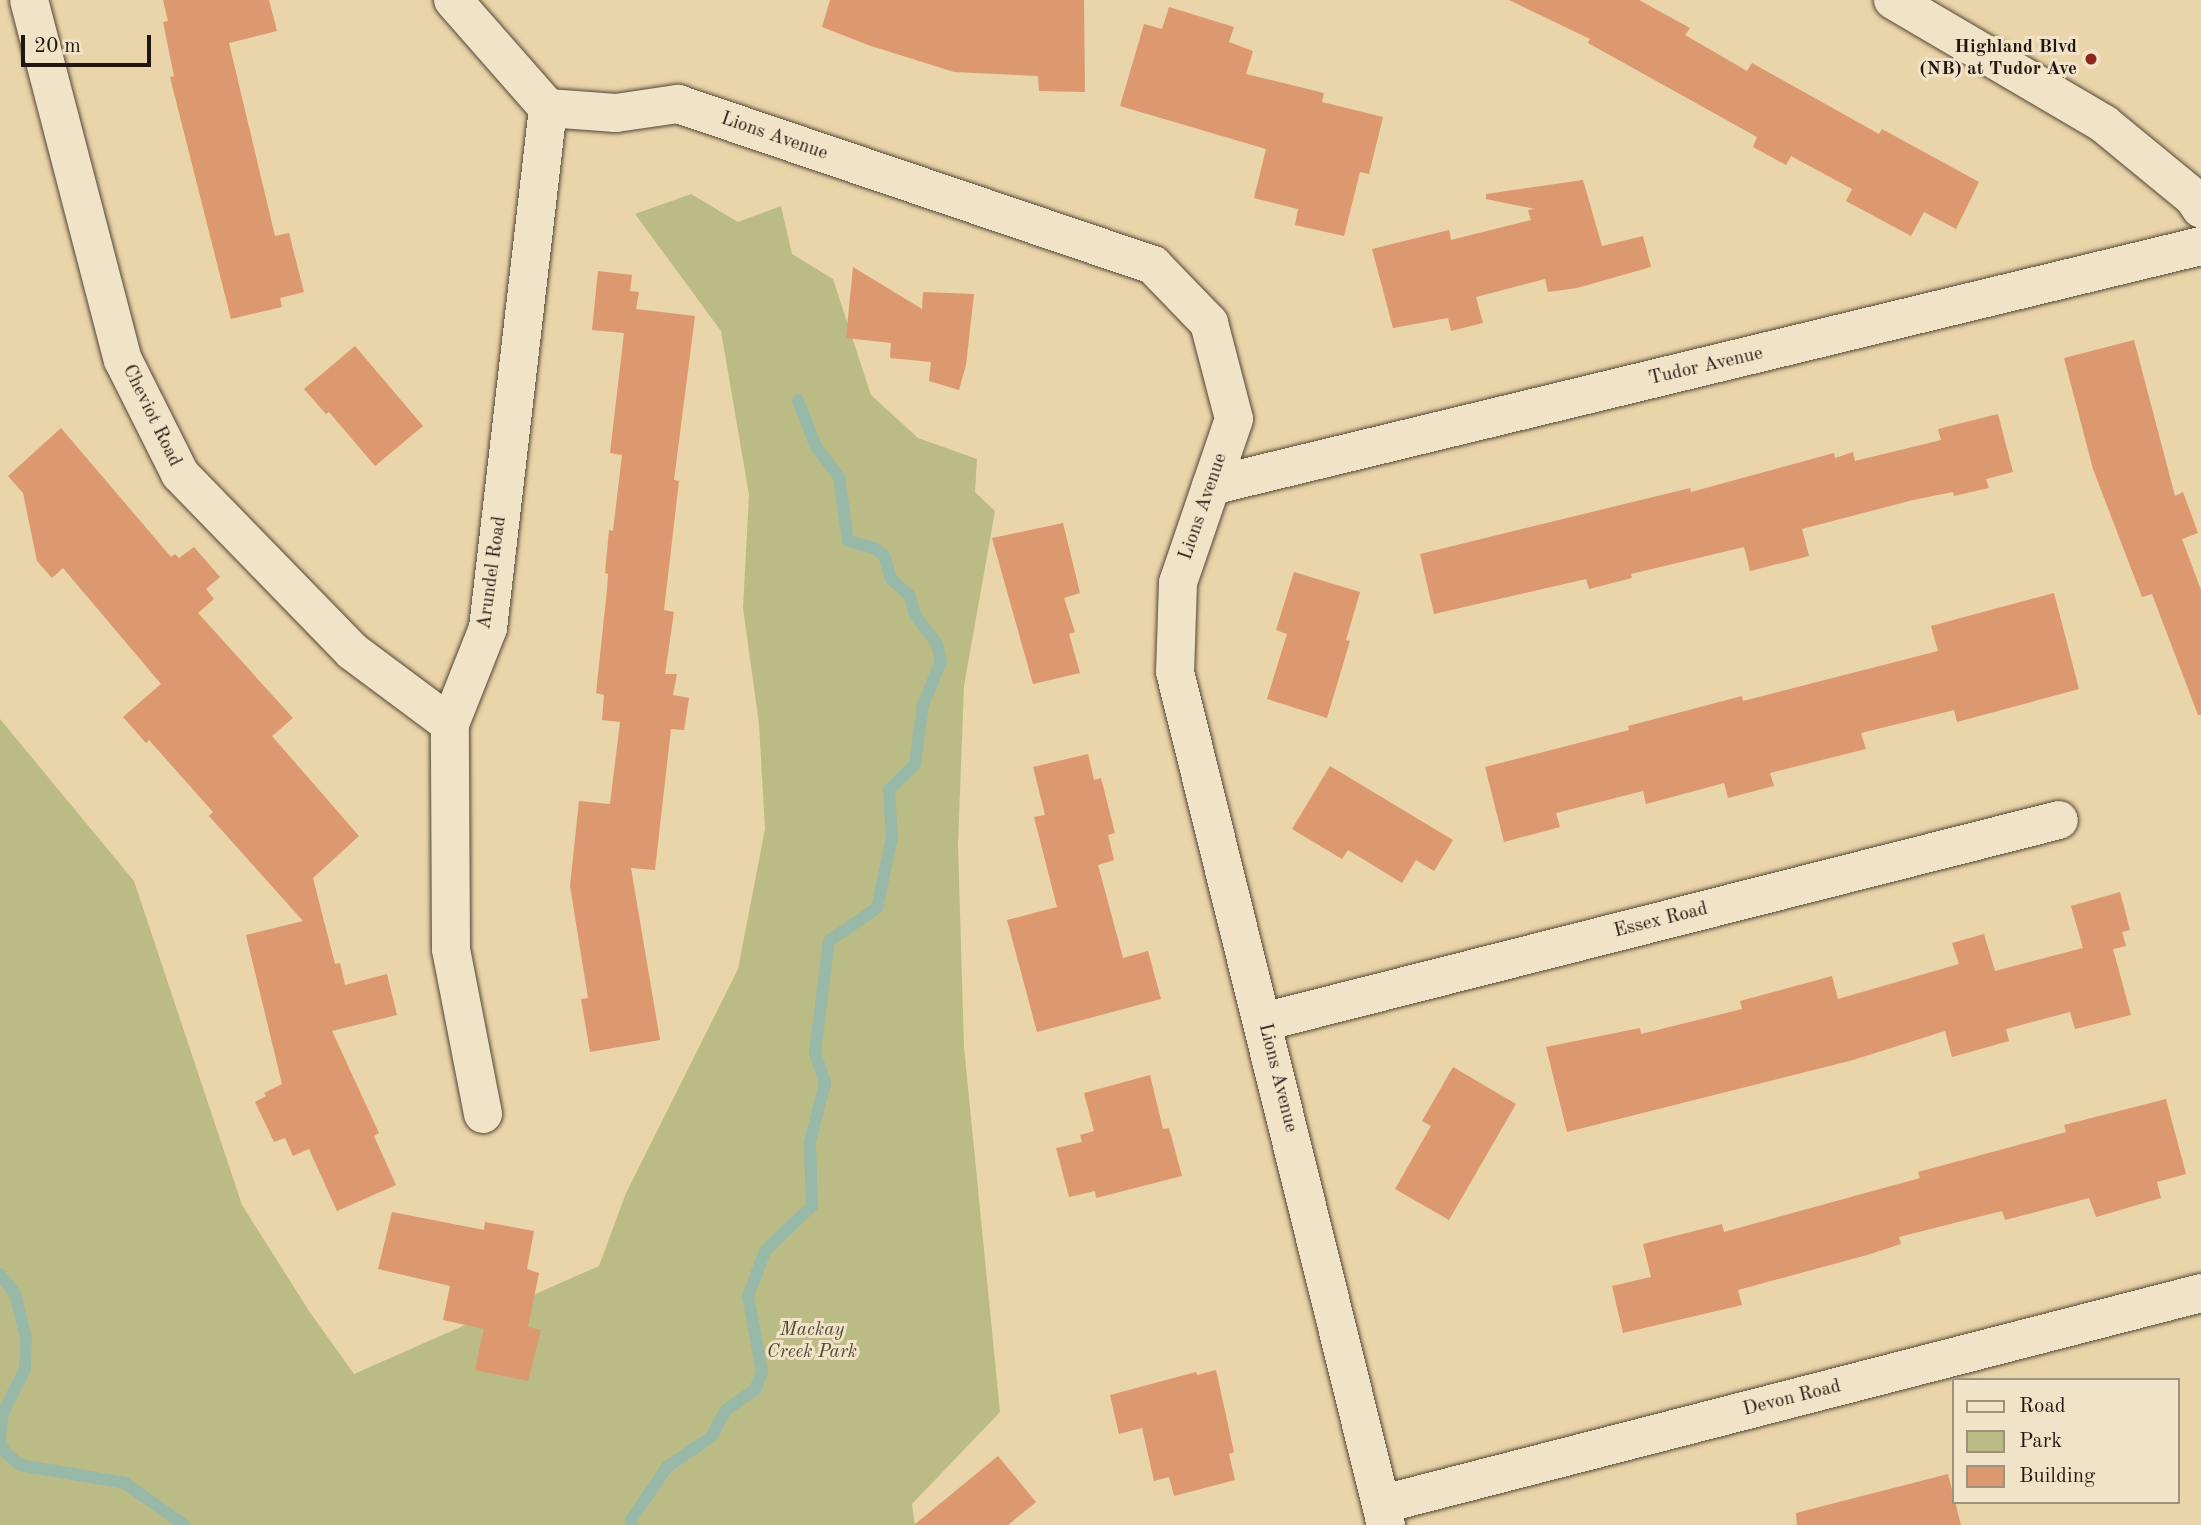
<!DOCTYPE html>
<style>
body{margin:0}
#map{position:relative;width:2201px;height:1525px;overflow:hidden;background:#ead4a9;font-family:"Old Standard TT",serif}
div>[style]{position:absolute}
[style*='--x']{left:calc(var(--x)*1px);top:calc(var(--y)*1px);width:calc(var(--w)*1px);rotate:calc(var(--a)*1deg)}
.green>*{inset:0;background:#bbbc85}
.stream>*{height:12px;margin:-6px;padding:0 6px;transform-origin:6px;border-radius:6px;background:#98b8a8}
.building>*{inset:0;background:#dc986e}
.roads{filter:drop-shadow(0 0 2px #544637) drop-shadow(0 0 2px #544637)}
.minor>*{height:38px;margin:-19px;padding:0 19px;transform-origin:19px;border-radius:19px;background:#f1e3c7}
.tertiary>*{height:38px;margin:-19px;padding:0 19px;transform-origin:19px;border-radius:19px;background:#f1e3c7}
.dots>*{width:19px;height:19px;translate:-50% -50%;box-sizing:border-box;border:4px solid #f1e3c7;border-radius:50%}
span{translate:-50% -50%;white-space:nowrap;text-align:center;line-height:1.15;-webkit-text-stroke:6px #f1e3c7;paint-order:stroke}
.poi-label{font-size:19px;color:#221611;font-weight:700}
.right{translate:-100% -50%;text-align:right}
.street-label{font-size:19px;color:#221611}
.park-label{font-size:19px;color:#504834;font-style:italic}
.legend{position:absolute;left:1952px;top:1378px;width:228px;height:126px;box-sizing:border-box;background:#f1e3c7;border:2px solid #9e917e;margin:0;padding:9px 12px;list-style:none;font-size:21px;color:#221611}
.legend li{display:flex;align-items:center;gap:14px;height:35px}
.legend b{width:35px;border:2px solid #9e917e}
.scale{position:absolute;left:21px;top:35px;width:130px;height:32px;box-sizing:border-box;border:4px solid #221611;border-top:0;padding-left:9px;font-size:21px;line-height:24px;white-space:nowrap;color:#221611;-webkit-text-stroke:5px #f1e3c7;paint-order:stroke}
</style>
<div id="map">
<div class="green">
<i style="clip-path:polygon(691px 194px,738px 222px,781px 206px,792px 254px,833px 279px,871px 395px,918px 438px,977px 459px,975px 492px,995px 511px,964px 686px,958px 845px,964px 1047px,1000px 1412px,912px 1504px,915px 1525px,0 1525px,0 719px,134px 881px,242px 1205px,309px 1311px,354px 1374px,599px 1266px,626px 1193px,738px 969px,765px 829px,759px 724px,743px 608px,749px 495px,721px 331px,635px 214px)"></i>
</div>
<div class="stream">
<i style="--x:0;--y:1274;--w:25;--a:53"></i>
<i style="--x:15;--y:1294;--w:45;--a:76"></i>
<i style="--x:26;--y:1338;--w:31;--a:92"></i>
<i style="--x:25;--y:1369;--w:49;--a:116.6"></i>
<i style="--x:3;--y:1413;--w:25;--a:97"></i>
<i style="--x:0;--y:1439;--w:13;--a:72"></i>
<i style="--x:4;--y:1451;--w:21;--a:41"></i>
<i style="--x:20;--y:1465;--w:107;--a:9.7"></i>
<i style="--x:125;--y:1483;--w:72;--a:35.4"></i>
<i style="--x:631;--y:1525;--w:5;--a:-90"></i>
<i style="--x:631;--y:1520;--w:64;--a:-55.8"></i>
<i style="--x:667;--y:1467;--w:53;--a:-34.3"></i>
<i style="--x:711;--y:1437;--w:31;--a:-61"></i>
<i style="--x:726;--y:1410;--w:35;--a:-35"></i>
<i style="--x:755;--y:1390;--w:19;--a:-69"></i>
<i style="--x:762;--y:1372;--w:77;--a:-100.4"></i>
<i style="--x:748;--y:1296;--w:48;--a:-69.3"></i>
<i style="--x:765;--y:1251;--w:65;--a:-43.8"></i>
<i style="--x:812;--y:1206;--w:64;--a:-91.8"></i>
<i style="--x:810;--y:1142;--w:61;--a:-75.7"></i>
<i style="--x:825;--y:1083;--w:32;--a:-108"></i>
<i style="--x:815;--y:1053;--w:113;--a:-82.9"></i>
<i style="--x:829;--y:941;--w:58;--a:-34.5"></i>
<i style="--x:877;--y:908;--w:73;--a:-78.1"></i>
<i style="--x:892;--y:837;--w:47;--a:-93.7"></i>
<i style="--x:889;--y:790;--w:37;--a:-45"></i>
<i style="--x:915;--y:764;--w:60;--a:-82.3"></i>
<i style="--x:923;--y:705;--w:48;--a:-67.8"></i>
<i style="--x:941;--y:661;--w:17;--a:-103"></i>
<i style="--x:937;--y:644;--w:36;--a:-127"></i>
<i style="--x:915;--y:615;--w:20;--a:-105"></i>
<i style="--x:910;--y:596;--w:25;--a:-138"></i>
<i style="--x:891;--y:579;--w:25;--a:-106"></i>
<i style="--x:884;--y:555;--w:12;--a:-145"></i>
<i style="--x:874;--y:548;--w:27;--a:-165"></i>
<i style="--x:848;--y:541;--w:65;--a:-98"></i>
<i style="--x:839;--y:477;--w:38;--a:-127"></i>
<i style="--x:816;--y:447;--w:50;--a:-111"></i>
</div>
<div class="building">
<i style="clip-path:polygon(163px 0,269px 0,277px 31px,229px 43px,275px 236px,289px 233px,304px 292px,280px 298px,282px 307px,231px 319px,170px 77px,174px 76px,163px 22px,168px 21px)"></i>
<i style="clip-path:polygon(830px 0,1084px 0,1085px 92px,1039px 91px,1038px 76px,954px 72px,868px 45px,822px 27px)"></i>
<i style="clip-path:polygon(1509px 0,1639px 0,1690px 28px,1685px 35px,1747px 71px,1752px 63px,1879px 134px,1882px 129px,1979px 182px,1956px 229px,1924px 212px,1911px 236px,1846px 201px,1852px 189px,1791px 156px,1786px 165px,1753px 147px,1757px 137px,1588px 43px,1590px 39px)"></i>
<i style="clip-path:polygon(1169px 7px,1234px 27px,1229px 42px,1253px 51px,1246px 74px,1324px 93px,1322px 102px,1383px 117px,1369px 174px,1360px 172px,1344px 236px,1295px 225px,1298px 209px,1254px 198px,1266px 149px,1120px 106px,1144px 24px,1162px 29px)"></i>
<i style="clip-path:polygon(1583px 180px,1602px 246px,1643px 236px,1651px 267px,1577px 288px,1548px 292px,1545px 279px,1476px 297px,1483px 323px,1451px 331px,1448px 318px,1393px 328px,1372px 249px,1449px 230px,1451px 240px,1531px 220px,1528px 210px,1535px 209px,1486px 199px,1486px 194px)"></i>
<i style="clip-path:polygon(853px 267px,922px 309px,923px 292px,974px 294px,966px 365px,959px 390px,929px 381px,931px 362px,890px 358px,891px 343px,846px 338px)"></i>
<i style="clip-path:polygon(598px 271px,632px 275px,630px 291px,639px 292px,636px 309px,695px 316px,674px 480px,679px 481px,664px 610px,674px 612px,665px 674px,677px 674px,673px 695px,689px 698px,684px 730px,671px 729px,655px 870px,631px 868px,660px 1040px,590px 1052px,581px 999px,588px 998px,570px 886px,579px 801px,610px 804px,620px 722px,602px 720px,604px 695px,596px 693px,607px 590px,608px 574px,605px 573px,609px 530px,613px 531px,622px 455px,610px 453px,624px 333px,592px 330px)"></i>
<i style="clip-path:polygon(2134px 340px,2175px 496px,2183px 492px,2198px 533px,2182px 539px,2201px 590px,2201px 715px,2198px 715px,2152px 594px,2142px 597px,2093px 469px,2064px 358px)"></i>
<i style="clip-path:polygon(355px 346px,423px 426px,375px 466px,329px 412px,326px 414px,304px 389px)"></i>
<i style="clip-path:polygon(1998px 414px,2013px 472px,1986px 479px,1989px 488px,1954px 496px,1953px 492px,1913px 500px,1802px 529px,1809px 556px,1750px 571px,1744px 547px,1631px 574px,1632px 578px,1589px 589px,1586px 579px,1434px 614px,1420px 554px,1690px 488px,1691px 492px,1834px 453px,1835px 458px,1853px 452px,1855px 461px,1941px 440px,1938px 429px)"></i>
<i style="clip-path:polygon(61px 428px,171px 557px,175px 554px,179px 558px,194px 547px,220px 577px,206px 589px,214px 599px,198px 613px,293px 718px,272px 736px,359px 836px,313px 878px,335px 964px,340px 963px,345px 985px,387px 974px,397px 1015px,332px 1031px,379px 1133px,374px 1136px,396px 1185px,337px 1211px,309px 1149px,293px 1156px,285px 1138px,274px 1142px,255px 1102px,266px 1096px,264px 1093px,282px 1084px,246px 935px,303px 921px,209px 816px,213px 812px,149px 740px,146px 743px,123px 717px,161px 684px,63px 568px,52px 578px,37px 561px,23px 493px,8px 476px)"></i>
<i style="clip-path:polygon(1063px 523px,1080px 593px,1064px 598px,1075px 632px,1069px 634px,1080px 673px,1033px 684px,992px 538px)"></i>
<i style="clip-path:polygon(1294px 572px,1360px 592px,1346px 640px,1350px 641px,1327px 718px,1267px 699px,1287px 634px,1276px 630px)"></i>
<i style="clip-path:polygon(2054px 593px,2079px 689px,1957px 722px,1954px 710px,1861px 733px,1866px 749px,1770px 773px,1774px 786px,1728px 798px,1724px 783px,1646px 804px,1643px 791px,1556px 813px,1560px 827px,1504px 842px,1485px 767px,1629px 730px,1628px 726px,1742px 696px,1743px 701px,1938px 651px,1931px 626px)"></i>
<i style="clip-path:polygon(1088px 754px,1094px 780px,1101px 778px,1115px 833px,1108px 835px,1114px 860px,1098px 865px,1123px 958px,1148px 951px,1161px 999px,1037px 1032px,1007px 920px,1057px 907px,1034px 817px,1045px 815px,1033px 767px)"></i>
<i style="clip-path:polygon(1330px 766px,1453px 840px,1434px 871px,1416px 860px,1402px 883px,1348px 850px,1342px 859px,1292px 829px)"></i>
<i style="clip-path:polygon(2120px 892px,2130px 930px,2122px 932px,2126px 946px,2113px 949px,2131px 1015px,2075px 1029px,2070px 1012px,2006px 1029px,2009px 1041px,1952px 1057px,1945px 1031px,1853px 1060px,1567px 1132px,1546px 1047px,1640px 1028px,1641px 1034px,1742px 1009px,1740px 1001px,1832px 976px,1838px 999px,1959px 964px,1952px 943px,1984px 934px,1995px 971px,2083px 948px,2071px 906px)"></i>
<i style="clip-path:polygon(1453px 1067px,1516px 1104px,1449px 1220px,1395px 1189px,1431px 1126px,1422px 1121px)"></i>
<i style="clip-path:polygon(1150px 1075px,1163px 1129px,1169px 1128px,1182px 1176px,1096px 1198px,1095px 1191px,1069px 1197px,1056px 1148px,1082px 1142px,1080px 1135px,1094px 1131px,1084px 1093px)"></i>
<i style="clip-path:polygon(2166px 1099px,2186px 1174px,2157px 1182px,2161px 1198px,2096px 1217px,2089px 1198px,2005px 1220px,2002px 1211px,1899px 1237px,1901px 1244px,1867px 1255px,1738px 1290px,1742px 1305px,1623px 1333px,1612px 1286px,1651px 1277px,1643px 1244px,1722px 1224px,1724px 1232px,1920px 1178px,1918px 1172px,2066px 1132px,2064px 1125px)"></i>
<i style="clip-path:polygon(392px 1212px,484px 1230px,485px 1222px,534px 1231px,527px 1269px,539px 1273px,528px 1327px,541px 1330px,528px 1381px,475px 1370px,484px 1329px,443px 1320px,450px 1286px,378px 1269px)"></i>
<i style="clip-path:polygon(1216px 1370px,1234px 1452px,1229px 1454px,1235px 1480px,1174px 1496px,1169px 1477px,1154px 1481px,1142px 1428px,1119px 1434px,1110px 1395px,1196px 1372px,1197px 1375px)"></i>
<i style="clip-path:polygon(998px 1456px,1036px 1502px,1008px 1525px,914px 1525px)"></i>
<i style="clip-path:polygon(1948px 1474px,1961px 1525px,1797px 1525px,1796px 1513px)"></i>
</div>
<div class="roads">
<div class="minor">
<i style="--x:29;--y:0;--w:372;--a:75.4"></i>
<i style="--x:123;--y:360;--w:127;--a:63.4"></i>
<i style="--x:180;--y:474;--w:247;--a:45.8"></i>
<i style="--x:352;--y:651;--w:122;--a:36.7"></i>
<i style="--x:453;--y:0;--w:144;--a:48.7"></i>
<i style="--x:548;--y:108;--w:68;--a:4.2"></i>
<i style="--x:616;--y:113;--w:63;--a:-8.3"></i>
<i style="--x:678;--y:104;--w:502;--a:18.72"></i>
<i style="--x:1153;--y:265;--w:81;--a:46"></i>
<i style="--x:1209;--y:323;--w:99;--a:75.4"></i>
<i style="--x:1234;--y:419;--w:173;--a:108.9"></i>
<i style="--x:1178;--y:583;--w:89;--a:91.9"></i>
<i style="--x:1175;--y:672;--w:879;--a:76.11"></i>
<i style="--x:1211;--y:486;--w:1019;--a:-13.63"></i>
<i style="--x:1263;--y:1022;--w:821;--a:-14.24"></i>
<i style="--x:483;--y:1114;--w:168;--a:-101"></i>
<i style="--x:451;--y:949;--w:225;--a:-90.3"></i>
<i style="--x:450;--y:724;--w:103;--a:-68.4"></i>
<i style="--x:488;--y:628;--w:523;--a:-83.42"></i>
<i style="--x:1383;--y:1504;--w:845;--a:-14.46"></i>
</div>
<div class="tertiary">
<i style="--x:1893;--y:0;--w:245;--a:30.4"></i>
<i style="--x:2104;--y:124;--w:115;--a:39.4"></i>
<i style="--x:2193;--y:197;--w:14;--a:56"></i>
</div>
</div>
<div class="dots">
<i style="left:2091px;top:59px;background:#8f2418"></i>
</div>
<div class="poi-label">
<span class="right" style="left:2077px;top:59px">Highland Blvd<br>(NB) at Tudor Ave</span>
</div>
<div class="street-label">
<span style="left:774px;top:137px;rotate:19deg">Lions Avenue</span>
<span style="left:1706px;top:367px;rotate:-13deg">Tudor Avenue</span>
<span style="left:151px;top:416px;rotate:64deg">Cheviot Road</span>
<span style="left:1204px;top:507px;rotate:-71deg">Lions Avenue</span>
<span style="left:493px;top:573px;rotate:-82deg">Arundel Road</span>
<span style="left:1661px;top:921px;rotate:-14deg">Essex Road</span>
<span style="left:1277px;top:1078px;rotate:76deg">Lions Avenue</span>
<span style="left:1792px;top:1399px;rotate:-14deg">Devon Road</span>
</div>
<div class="park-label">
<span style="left:812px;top:1342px">Mackay<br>Creek Park</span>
</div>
<ul class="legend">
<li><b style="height:9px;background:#f1e3c7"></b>Road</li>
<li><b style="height:19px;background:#bbbc85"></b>Park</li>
<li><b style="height:19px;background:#dc986e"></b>Building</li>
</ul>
<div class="scale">20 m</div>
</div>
